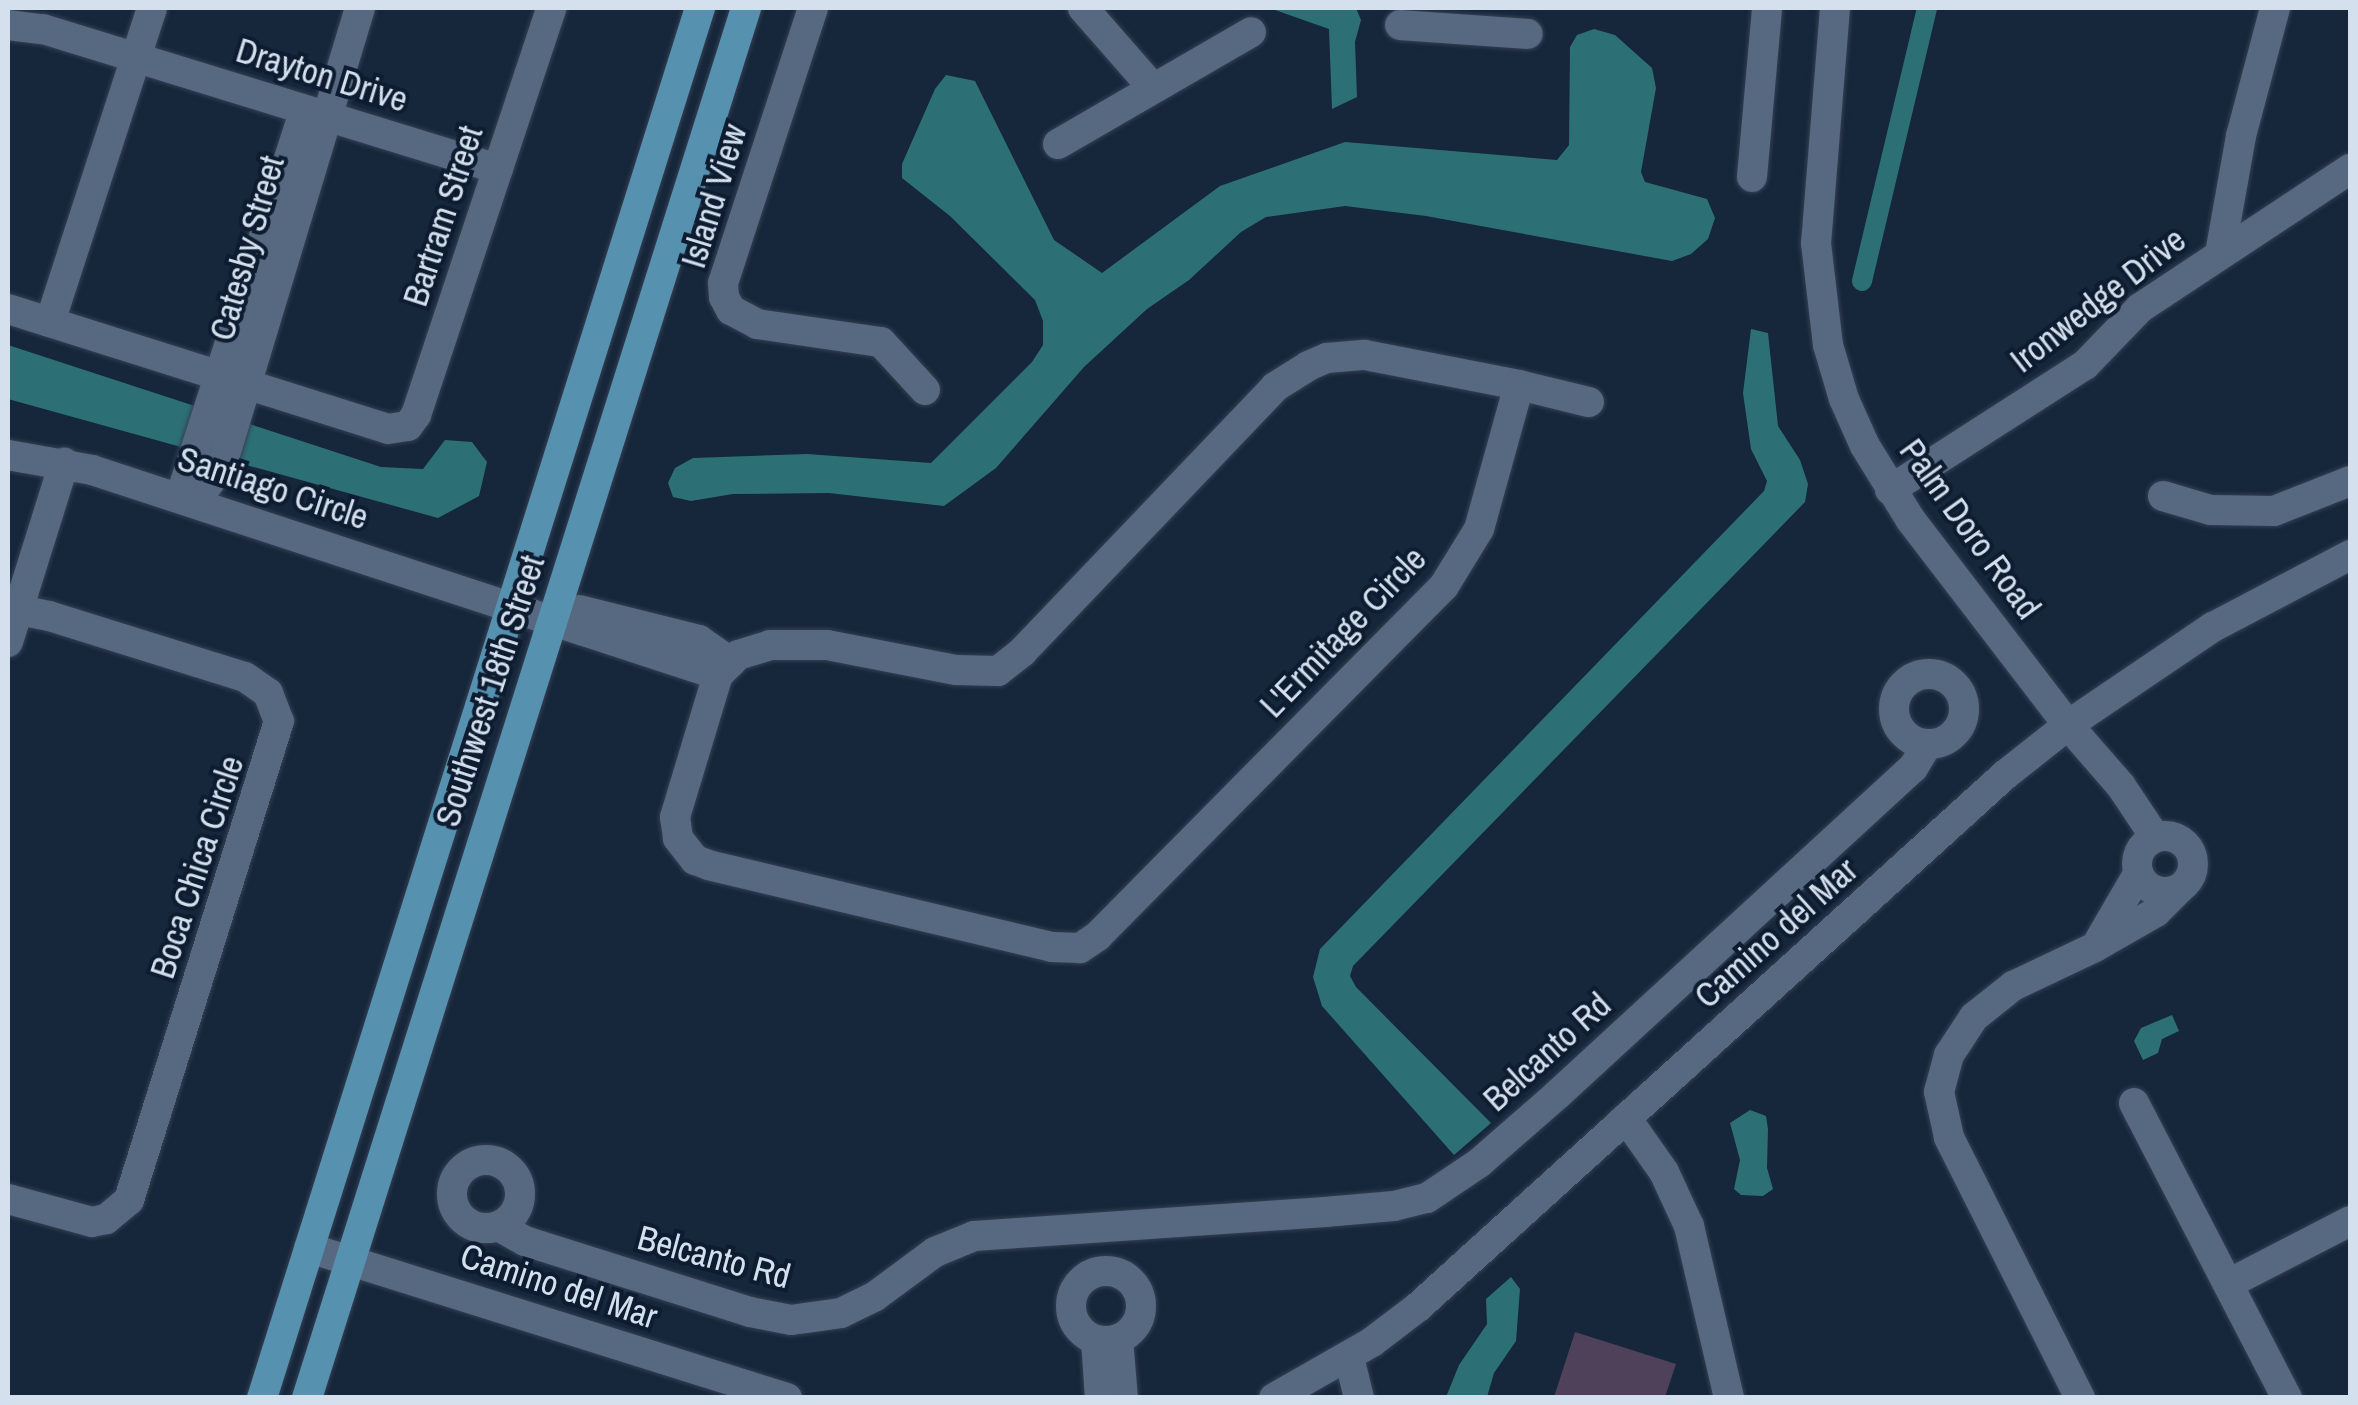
<!DOCTYPE html>
<style>
body{margin:0}
#map{position:relative;width:2358px;height:1405px;overflow:hidden;background:#16263b;font-family:"Archivo Narrow",sans-serif}
div>[style]{position:absolute}
[style*='--x']{left:calc(var(--x)*1px);top:calc(var(--y)*1px);width:calc(var(--w)*1px);rotate:calc(var(--a)*1deg)}
.green>*{inset:0;background:#50415b}
.water>*{inset:0;background:#2c7075}
.canal>*{height:20px;margin:-10px;padding:0 10px;transform-origin:10px;border-radius:10px;background:#2c7075}
.roads{filter:drop-shadow(0 0 2px #354052) drop-shadow(0 0 2px #354052)}
.minor>*{height:30px;margin:-15px;padding:0 15px;transform-origin:15px;border-radius:15px;background:#566981}
.minor>.ring{margin:-15px;padding:0;box-sizing:content-box;background:none;border:30px solid #566981;border-radius:50%}
.major>*{height:30px;margin:-15px;padding:0 15px;transform-origin:15px;border-radius:15px;background:#5691b0}
span{translate:-50% -50%;white-space:nowrap;text-align:center;line-height:1.15;-webkit-text-stroke:8px #0d1c30;paint-order:stroke}
.street-label{font-size:35px;color:#d5e0ee}
.frame{position:absolute;inset:0;border:10px solid #d5e0ee;pointer-events:none}
</style>
<div id="map">
<div class="green">
<i style="clip-path:polygon(1575px 1332px,1676px 1364px,1665px 1397px,1554px 1397px)"></i>
</div>
<div class="water">
<i style="clip-path:polygon(1269px 8px,1356px 8px,1361px 20px,1355px 42px,1357px 97px,1332px 109px,1329px 29px)"></i>
<i style="clip-path:polygon(1594px 29px,1615px 35px,1652px 68px,1656px 88px,1641px 172px,1645px 182px,1707px 199px,1715px 218px,1708px 239px,1691px 254px,1672px 261px,1426px 216px,1345px 206px,1266px 217px,1241px 232px,1189px 280px,1147px 309px,1084px 367px,996px 468px,944px 506px,829px 493px,733px 494px,691px 501px,673px 497px,668px 483px,675px 468px,693px 458px,807px 454px,931px 463px,1032px 362px,1043px 345px,1043px 321px,1035px 300px,950px 216px,902px 178px,902px 164px,935px 89px,946px 75px,975px 81px,1054px 240px,1102px 273px,1220px 186px,1345px 142px,1557px 160px,1569px 145px,1570px 47px,1577px 35px)"></i>
<i style="clip-path:polygon(1751px 329px,1768px 333px,1778px 426px,1800px 460px,1808px 484px,1805px 502px,1353px 966px,1350px 976px,1356px 987px,1491px 1123px,1454px 1155px,1322px 1006px,1313px 977px,1320px 949px,1764px 491px,1767px 481px,1751px 449px,1743px 393px)"></i>
<i style="clip-path:polygon(8px 345px,381px 467px,423px 469px,445px 440px,472px 442px,487px 462px,479px 496px,438px 518px,8px 399px)"></i>
<i style="clip-path:polygon(2172px 1015px,2179px 1031px,2162px 1039px,2158px 1053px,2143px 1060px,2134px 1041px,2141px 1028px)"></i>
<i style="clip-path:polygon(1750px 1110px,1766px 1116px,1768px 1129px,1767px 1168px,1773px 1189px,1763px 1196px,1741px 1195px,1734px 1189px,1740px 1160px,1730px 1123px)"></i>
<i style="clip-path:polygon(1511px 1277px,1520px 1289px,1516px 1341px,1494px 1373px,1487px 1397px,1446px 1397px,1459px 1365px,1487px 1324px,1486px 1299px)"></i>
</div>
<div class="canal">
<i style="--x:1862;--y:281;--w:281;--a:-76.6"></i>
</div>
<div class="roads">
<div class="minor">
<i style="--x:813;--y:8;--w:289;--a:108.1"></i>
<i style="--x:723;--y:283;--w:14;--a:86"></i>
<i style="--x:724;--y:297;--w:15;--a:62"></i>
<i style="--x:731;--y:310;--w:30;--a:28"></i>
<i style="--x:757;--y:324;--w:125;--a:8.3"></i>
<i style="--x:881;--y:342;--w:65;--a:47.5"></i>
<i style="--x:1083;--y:8;--w:106;--a:48.8"></i>
<i style="--x:1835;--y:8;--w:236;--a:94.6"></i>
<i style="--x:1816;--y:243;--w:103;--a:83.3"></i>
<i style="--x:1828;--y:345;--w:56;--a:73.5"></i>
<i style="--x:1844;--y:399;--w:51;--a:65.9"></i>
<i style="--x:1865;--y:446;--w:86;--a:58.3"></i>
<i style="--x:1910;--y:519;--w:260;--a:52.5"></i>
<i style="--x:2068;--y:725;--w:81;--a:49"></i>
<i style="--x:2121;--y:786;--w:61;--a:56.3"></i>
<i style="--x:8;--y:25;--w:35;--a:7"></i>
<i style="--x:43;--y:29;--w:476;--a:17.1"></i>
<i style="--x:1400;--y:25;--w:128;--a:4"></i>
<i style="--x:1058;--y:144;--w:223;--a:-30.1"></i>
<i style="--x:1752;--y:177;--w:170;--a:-84.9"></i>
<i style="--x:2220;--y:254;--w:120;--a:-79.9"></i>
<i style="--x:2241;--y:136;--w:132;--a:-75.1"></i>
<i style="--x:8;--y:309;--w:398;--a:17.5"></i>
<i style="--x:388;--y:429;--w:20;--a:-9"></i>
<i style="--x:408;--y:426;--w:14;--a:-54"></i>
<i style="--x:416;--y:415;--w:429;--a:-71.6"></i>
<i style="--x:50;--y:322;--w:330;--a:-72"></i>
<i style="--x:1519;--y:385;--w:149;--a:105.5"></i>
<i style="--x:1479;--y:529;--w:67;--a:121.6"></i>
<i style="--x:1444;--y:586;--w:492;--a:134.7"></i>
<i style="--x:1098;--y:936;--w:22;--a:146"></i>
<i style="--x:1080;--y:948;--w:28;--a:-178"></i>
<i style="--x:1052;--y:947;--w:353;--a:-166.6"></i>
<i style="--x:709;--y:865;--w:15;--a:-160"></i>
<i style="--x:695;--y:860;--w:28;--a:-128"></i>
<i style="--x:678;--y:838;--w:21;--a:-98"></i>
<i style="--x:675;--y:817;--w:148;--a:-73.2"></i>
<i style="--x:718;--y:675;--w:28;--a:-45"></i>
<i style="--x:738;--y:655;--w:34;--a:-17"></i>
<i style="--x:770;--y:645;--w:57;--a:0"></i>
<i style="--x:827;--y:645;--w:131;--a:11"></i>
<i style="--x:956;--y:670;--w:42;--a:1.4"></i>
<i style="--x:998;--y:671;--w:31;--a:-38"></i>
<i style="--x:1022;--y:652;--w:366;--a:-46.3"></i>
<i style="--x:1275;--y:387;--w:39;--a:-32"></i>
<i style="--x:1308;--y:366;--w:21;--a:-23"></i>
<i style="--x:1327;--y:358;--w:38;--a:-5"></i>
<i style="--x:1365;--y:355;--w:157;--a:11"></i>
<i style="--x:1519;--y:385;--w:72;--a:13.7"></i>
<i style="--x:8;--y:455;--w:85;--a:10.1"></i>
<i style="--x:92;--y:470;--w:659;--a:18.13"></i>
<i style="--x:1890;--y:490;--w:232;--a:-32.7"></i>
<i style="--x:2085;--y:365;--w:79;--a:-46"></i>
<i style="--x:2140;--y:308;--w:252;--a:-33.5"></i>
<i style="--x:2163;--y:496;--w:50;--a:16.3"></i>
<i style="--x:2211;--y:510;--w:63;--a:0.9"></i>
<i style="--x:2274;--y:511;--w:82;--a:-21.5"></i>
<i style="--x:180;--y:498;--w:392;--a:-72.2"></i>
<i style="--x:195;--y:502;--w:46;--a:-53.9"></i>
<i style="--x:222;--y:465;--w:477;--a:-73.2"></i>
<i style="--x:8;--y:608;--w:42;--a:11"></i>
<i style="--x:49;--y:616;--w:205;--a:17.3"></i>
<i style="--x:245;--y:677;--w:28;--a:35"></i>
<i style="--x:268;--y:693;--w:30;--a:69"></i>
<i style="--x:279;--y:721;--w:502;--a:107.39"></i>
<i style="--x:129;--y:1200;--w:30;--a:140"></i>
<i style="--x:106;--y:1219;--w:14;--a:168"></i>
<i style="--x:92;--y:1222;--w:87;--a:-164.7"></i>
<i style="--x:579;--y:610;--w:124;--a:14"></i>
<i style="--x:699;--y:640;--w:39;--a:35"></i>
<i style="--x:8;--y:642;--w:188;--a:-72.6"></i>
<i class="ring" style="left:1894px;top:674px;width:40px;height:40px"></i>
<i class="ring" style="left:2137px;top:836px;width:26px;height:26px"></i>
<i style="--x:2099;--y:941;--w:78;--a:-59.8"></i>
<i style="--x:2134;--y:1103;--w:332;--a:62.6"></i>
<i style="--x:1626;--y:1118;--w:66;--a:54.9"></i>
<i style="--x:1664;--y:1172;--w:60;--a:65.2"></i>
<i style="--x:1689;--y:1226;--w:177;--a:76.9"></i>
<i class="ring" style="left:452px;top:1160px;width:38px;height:38px"></i>
<i style="--x:498;--y:1226;--w:31;--a:29"></i>
<i style="--x:525;--y:1241;--w:236;--a:17.5"></i>
<i style="--x:750;--y:1312;--w:42;--a:11"></i>
<i style="--x:791;--y:1320;--w:50;--a:-8"></i>
<i style="--x:841;--y:1313;--w:37;--a:-26"></i>
<i style="--x:874;--y:1297;--w:76;--a:-36.4"></i>
<i style="--x:935;--y:1252;--w:42;--a:-22.3"></i>
<i style="--x:974;--y:1236;--w:352;--a:-3.9"></i>
<i style="--x:1325;--y:1212;--w:69;--a:-5"></i>
<i style="--x:1394;--y:1206;--w:34;--a:-14"></i>
<i style="--x:1427;--y:1198;--w:63;--a:-33.9"></i>
<i style="--x:1479;--y:1163;--w:105;--a:-41.1"></i>
<i style="--x:1558;--y:1094;--w:482;--a:-42.6"></i>
<i style="--x:1913;--y:768;--w:27;--a:-59"></i>
<i style="--x:309;--y:1248;--w:501;--a:17.42"></i>
<i class="ring" style="left:1071px;top:1271px;width:40px;height:40px"></i>
<i style="--x:2230;--y:1283;--w:135;--a:-27.3"></i>
<i style="--x:1118;--y:1339;--w:59;--a:85.2"></i>
<i style="--x:1096;--y:1340;--w:58;--a:86.1"></i>
<i style="--x:1349;--y:1357;--w:42;--a:76.3"></i>
<i style="--x:1274;--y:1398;--w:113;--a:-29.7"></i>
<i style="--x:1372;--y:1342;--w:58;--a:-37.3"></i>
<i style="--x:1418;--y:1307;--w:792;--a:-42.19"></i>
<i style="--x:2005;--y:775;--w:80;--a:-38.4"></i>
<i style="--x:2068;--y:725;--w:175;--a:-34.1"></i>
<i style="--x:2213;--y:627;--w:155;--a:-27.7"></i>
<i style="--x:2080;--y:1398;--w:292;--a:-116.7"></i>
<i style="--x:1949;--y:1137;--w:46;--a:-102.5"></i>
<i style="--x:1939;--y:1092;--w:38;--a:-75"></i>
<i style="--x:1949;--y:1055;--w:45;--a:-56.7"></i>
<i style="--x:1974;--y:1017;--w:50;--a:-38.5"></i>
<i style="--x:2013;--y:986;--w:91;--a:-25.4"></i>
<i style="--x:2095;--y:947;--w:70;--a:-29.8"></i>
<i style="--x:2156;--y:912;--w:33;--a:-45"></i>
</div>
<div class="major">
<i style="--x:262;--y:1398;--w:1457;--a:-72.51"></i>
<i style="--x:307;--y:1398;--w:1458;--a:-72.47"></i>
</div>
</div>
<div class="street-label">
<span style="left:322px;top:75px;rotate:17deg">Drayton Drive</span>
<span style="left:714px;top:196px;rotate:-73deg">Island View</span>
<span style="left:443px;top:216px;rotate:-72deg">Bartram Street</span>
<span style="left:247px;top:248px;rotate:-74deg">Catesby Street</span>
<span style="left:2098px;top:300px;rotate:-38deg">Ironwedge Drive</span>
<span style="left:273px;top:488px;rotate:18deg">Santiago Circle</span>
<span style="left:1970px;top:529px;rotate:54deg">Palm Doro Road</span>
<span style="left:1343px;top:632px;rotate:-46deg">L'Ermitage Circle</span>
<span style="left:490px;top:691px;rotate:-72deg">Southwest 18th Street</span>
<span style="left:197px;top:867px;rotate:-72deg">Boca Chica Circle</span>
<span style="left:1776px;top:933px;rotate:-42deg">Camino del Mar</span>
<span style="left:1547px;top:1052px;rotate:-42deg">Belcanto Rd</span>
<span style="left:714px;top:1257px;rotate:15deg">Belcanto Rd</span>
<span style="left:559px;top:1286px;rotate:18deg">Camino del Mar</span>
</div>
<div class="frame"></div>
</div>
